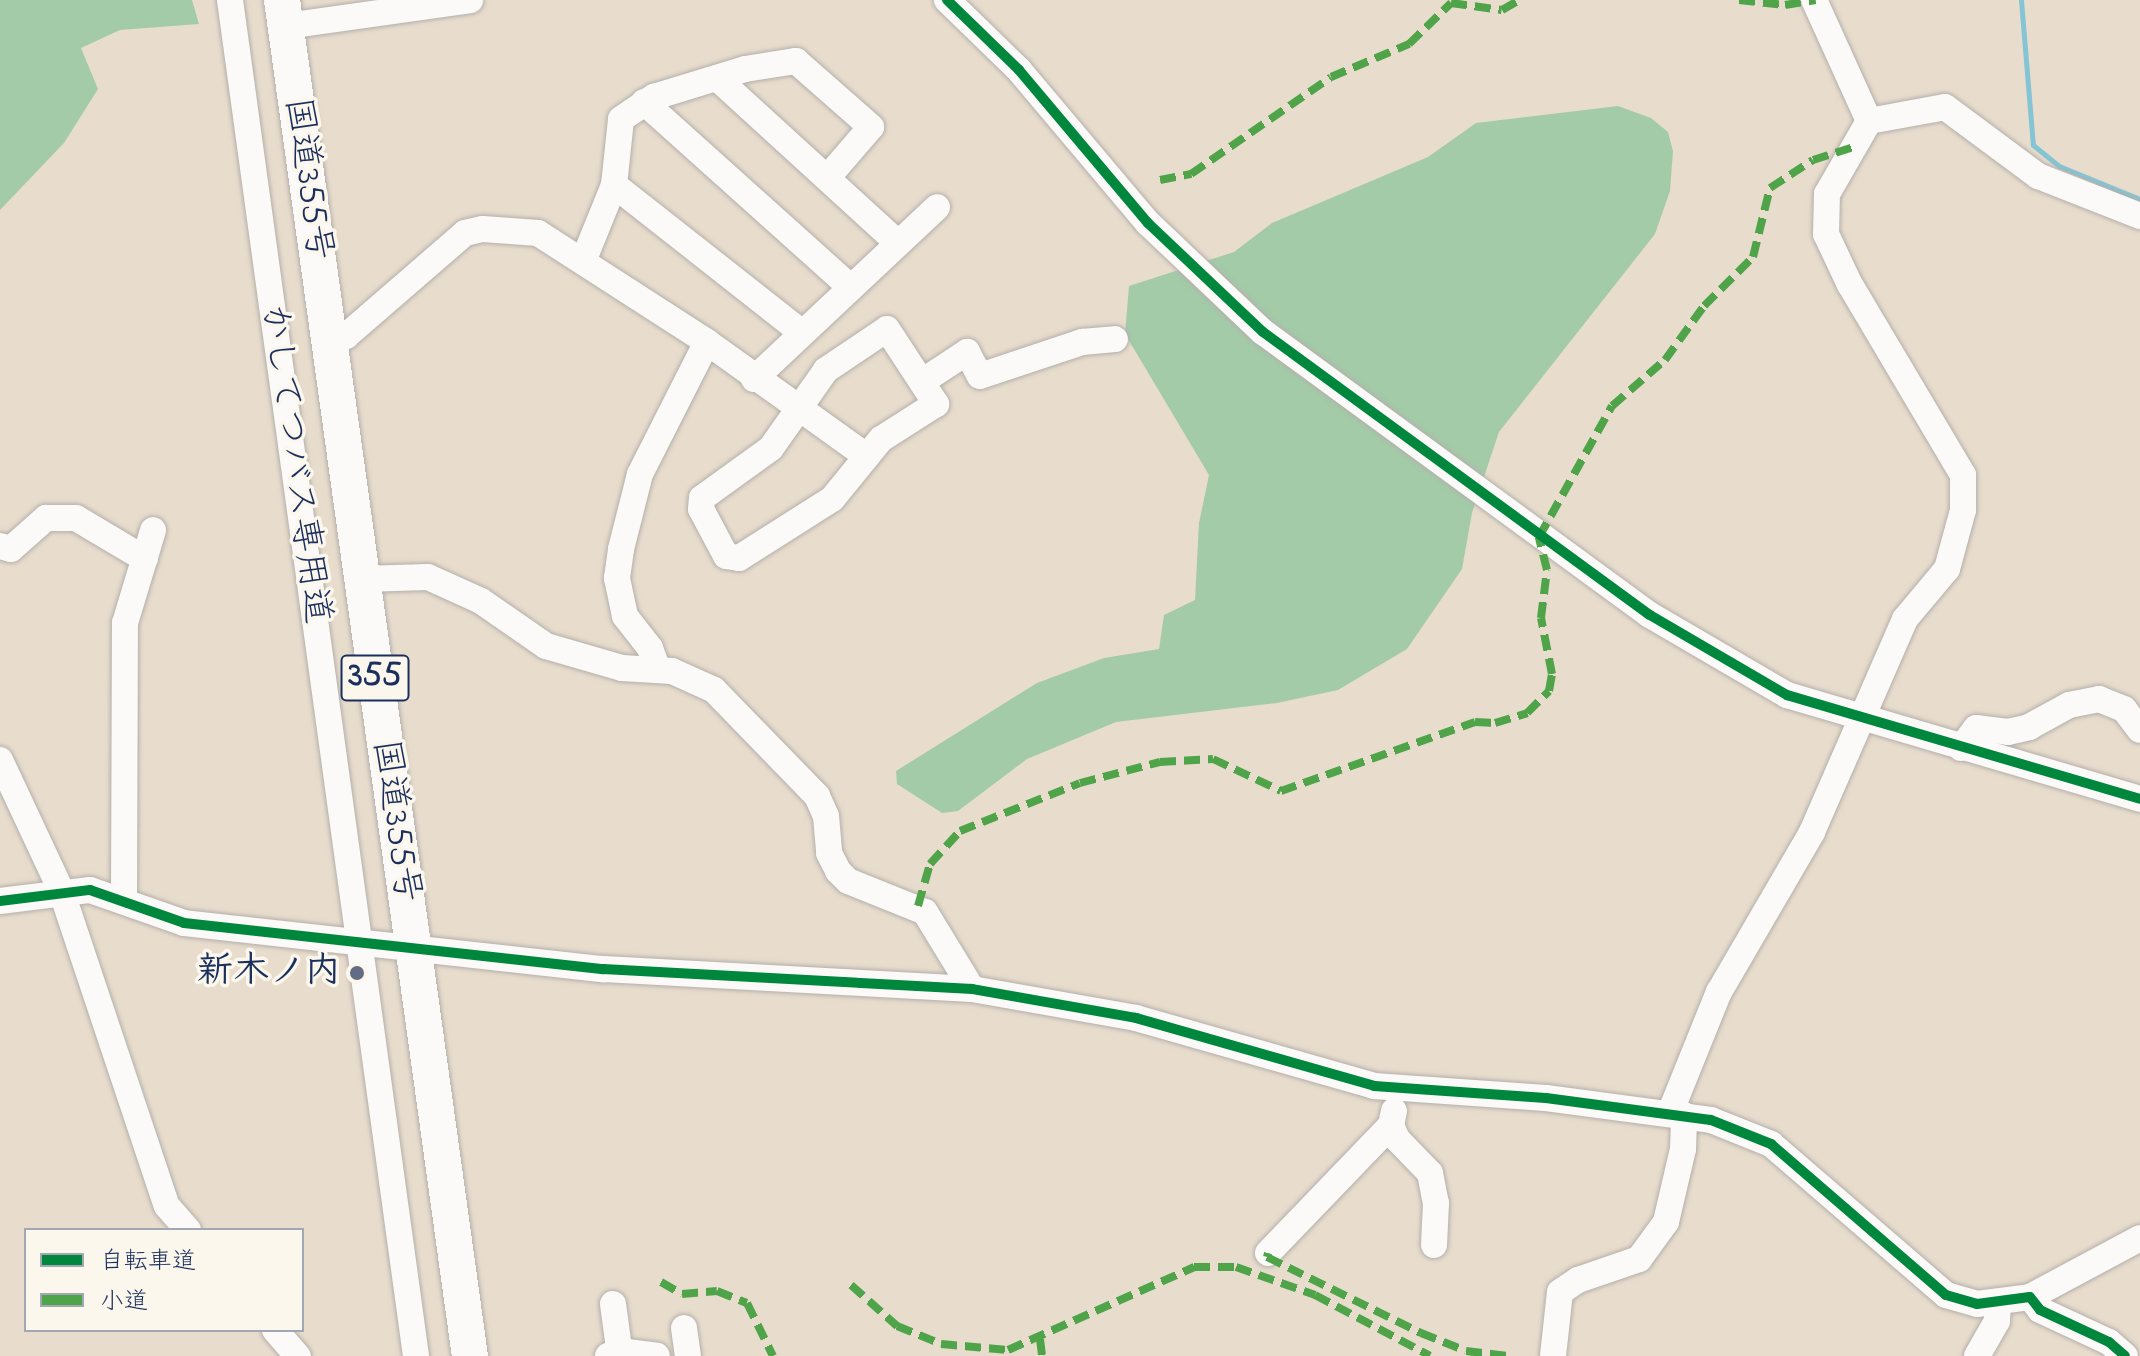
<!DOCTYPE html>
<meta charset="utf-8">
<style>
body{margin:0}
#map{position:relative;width:2140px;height:1356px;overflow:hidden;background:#e8ddcd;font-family:"Indie Flower","Klee One",sans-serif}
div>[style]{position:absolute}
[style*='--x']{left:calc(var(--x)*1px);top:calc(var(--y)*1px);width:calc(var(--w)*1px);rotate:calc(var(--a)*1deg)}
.forest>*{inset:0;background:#a3cba8}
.stream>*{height:5px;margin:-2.5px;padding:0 2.5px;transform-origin:2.5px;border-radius:2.5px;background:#84c4d4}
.roads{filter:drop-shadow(0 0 2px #b4afaa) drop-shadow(0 0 2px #b4afaa)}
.minor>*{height:26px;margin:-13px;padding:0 13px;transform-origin:13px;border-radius:13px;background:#fcfaf8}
.highway>*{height:36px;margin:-18px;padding:0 18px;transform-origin:18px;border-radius:18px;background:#fcfaf8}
.quiet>*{height:8px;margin-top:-4px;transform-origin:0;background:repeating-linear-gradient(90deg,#4fa44a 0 16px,transparent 0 24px)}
.cycleway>*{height:10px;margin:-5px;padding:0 5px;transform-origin:5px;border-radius:5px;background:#00873e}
.dots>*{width:22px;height:22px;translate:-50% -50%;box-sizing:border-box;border:4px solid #fbf7ec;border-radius:50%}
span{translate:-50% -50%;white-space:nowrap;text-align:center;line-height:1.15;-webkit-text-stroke:7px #fbf7ec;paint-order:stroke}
.shield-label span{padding:2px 6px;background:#fbf7ec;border:2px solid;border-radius:6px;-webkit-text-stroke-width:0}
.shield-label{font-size:34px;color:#1b2f5e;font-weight:700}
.street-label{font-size:36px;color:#1b2f5e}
.poi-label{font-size:36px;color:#1b2f5e;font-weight:700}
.right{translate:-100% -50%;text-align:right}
.legend{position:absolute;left:24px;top:1228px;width:280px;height:104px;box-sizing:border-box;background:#fbf7ec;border:2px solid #a1a7b3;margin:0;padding:10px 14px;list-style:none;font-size:24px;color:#1b2f5e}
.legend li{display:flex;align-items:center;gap:16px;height:40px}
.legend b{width:40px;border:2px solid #a1a7b3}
</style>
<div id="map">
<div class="forest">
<i style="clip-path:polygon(0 0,192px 0,199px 24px,120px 30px,81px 48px,98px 89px,64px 143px,0 210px)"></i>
<i style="clip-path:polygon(1618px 106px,1651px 118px,1668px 132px,1673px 151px,1670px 191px,1655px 234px,1499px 432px,1472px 513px,1462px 569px,1407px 649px,1338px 690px,1277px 703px,1116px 722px,1027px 759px,958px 811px,942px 813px,897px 784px,896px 771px,1037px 683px,1104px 658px,1159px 649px,1164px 615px,1195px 600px,1199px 523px,1209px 475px,1125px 334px,1129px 286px,1234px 252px,1272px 223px,1428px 157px,1476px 123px)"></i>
</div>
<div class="stream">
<i style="--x:2021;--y:0;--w:145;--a:85.3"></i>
<i style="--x:2033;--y:145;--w:33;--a:39"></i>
<i style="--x:2059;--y:166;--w:87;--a:22.2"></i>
</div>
<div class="roads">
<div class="minor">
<i style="--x:230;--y:0;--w:1369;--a:82.19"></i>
<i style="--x:947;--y:0;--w:100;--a:44.2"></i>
<i style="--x:1019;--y:70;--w:200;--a:49.9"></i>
<i style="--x:1148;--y:223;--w:158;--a:43.5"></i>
<i style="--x:1263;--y:332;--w:479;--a:36.2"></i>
<i style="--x:1650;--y:615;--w:159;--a:30.3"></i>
<i style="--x:1787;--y:695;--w:368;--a:16.4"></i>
<i style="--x:286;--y:26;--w:186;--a:-8"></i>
<i style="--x:717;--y:78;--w:245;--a:42.4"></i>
<i style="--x:644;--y:102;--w:275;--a:41.9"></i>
<i style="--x:1869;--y:121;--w:77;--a:-10.4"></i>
<i style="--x:1945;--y:107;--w:116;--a:36.6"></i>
<i style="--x:2038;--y:176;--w:110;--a:21.4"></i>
<i style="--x:584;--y:259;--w:80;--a:-67.9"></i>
<i style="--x:887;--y:329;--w:90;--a:56.8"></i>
<i style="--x:936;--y:404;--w:65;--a:147.5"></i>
<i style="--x:881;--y:439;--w:77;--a:129.2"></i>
<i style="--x:832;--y:499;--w:110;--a:147.6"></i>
<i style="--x:739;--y:558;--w:13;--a:-171"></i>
<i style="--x:726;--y:556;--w:53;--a:-118"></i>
<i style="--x:701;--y:509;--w:11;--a:-85"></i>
<i style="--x:702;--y:498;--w:85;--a:-35.9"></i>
<i style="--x:771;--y:448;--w:95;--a:-54.8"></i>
<i style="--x:826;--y:370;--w:73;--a:-33.9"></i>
<i style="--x:801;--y:332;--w:238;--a:-141.8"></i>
<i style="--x:614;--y:185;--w:66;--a:-83.9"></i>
<i style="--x:621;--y:119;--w:40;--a:-34"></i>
<i style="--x:654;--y:97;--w:95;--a:-17.1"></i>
<i style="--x:745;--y:69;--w:52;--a:-8.9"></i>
<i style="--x:796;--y:61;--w:100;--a:41.3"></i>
<i style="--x:871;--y:127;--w:66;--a:130.7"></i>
<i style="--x:329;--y:341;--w:18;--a:-16"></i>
<i style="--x:346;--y:336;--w:157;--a:-40.9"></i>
<i style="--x:465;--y:233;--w:18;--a:-13"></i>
<i style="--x:483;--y:229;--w:55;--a:4.2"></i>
<i style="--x:538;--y:233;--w:201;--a:32.8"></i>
<i style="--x:707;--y:342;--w:196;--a:35.6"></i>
<i style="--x:754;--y:379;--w:251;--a:-43.2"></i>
<i style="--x:923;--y:381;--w:53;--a:-33.4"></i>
<i style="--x:967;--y:352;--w:27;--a:62"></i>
<i style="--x:980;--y:376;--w:108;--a:-18.4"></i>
<i style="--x:1082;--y:342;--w:33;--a:-5"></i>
<i style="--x:0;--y:546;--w:11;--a:15"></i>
<i style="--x:11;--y:549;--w:47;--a:-41.5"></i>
<i style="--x:46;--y:518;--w:30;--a:0"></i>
<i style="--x:76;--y:518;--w:80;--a:30.7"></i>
<i style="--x:361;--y:579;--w:67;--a:-1.7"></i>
<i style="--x:428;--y:577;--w:58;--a:24.4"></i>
<i style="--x:481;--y:601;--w:79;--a:34.7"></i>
<i style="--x:546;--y:646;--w:79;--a:16.1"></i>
<i style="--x:622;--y:668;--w:50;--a:3.4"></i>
<i style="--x:672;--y:671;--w:46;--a:24.3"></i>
<i style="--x:714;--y:690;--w:148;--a:45.8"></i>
<i style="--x:817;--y:796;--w:22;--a:66"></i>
<i style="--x:826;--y:816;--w:37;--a:85"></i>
<i style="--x:829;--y:853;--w:20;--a:63"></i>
<i style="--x:838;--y:871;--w:14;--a:45"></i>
<i style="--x:848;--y:881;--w:83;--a:21.9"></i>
<i style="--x:925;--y:912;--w:90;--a:58.6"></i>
<i style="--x:658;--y:670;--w:23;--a:-110"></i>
<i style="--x:650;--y:648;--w:41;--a:-128"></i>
<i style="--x:625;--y:616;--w:39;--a:-102"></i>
<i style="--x:617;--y:578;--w:29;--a:-82"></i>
<i style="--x:621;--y:549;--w:77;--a:-75.8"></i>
<i style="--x:640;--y:474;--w:148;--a:-63.1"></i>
<i style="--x:1961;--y:748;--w:25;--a:-53"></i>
<i style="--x:1976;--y:728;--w:32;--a:7"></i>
<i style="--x:2008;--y:732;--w:22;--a:-13"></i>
<i style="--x:2029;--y:727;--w:46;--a:-28.8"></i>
<i style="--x:2069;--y:705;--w:31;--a:-11"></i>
<i style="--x:2099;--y:699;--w:27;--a:22"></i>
<i style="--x:2124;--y:709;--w:26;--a:53"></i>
<i style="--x:0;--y:760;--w:144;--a:64.9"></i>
<i style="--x:61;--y:890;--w:333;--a:71.5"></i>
<i style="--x:167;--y:1206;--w:32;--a:49"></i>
<i style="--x:124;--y:899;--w:276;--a:-89.8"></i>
<i style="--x:125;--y:623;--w:97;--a:-73.2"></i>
<i style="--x:0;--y:901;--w:91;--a:-7"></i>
<i style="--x:90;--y:890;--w:100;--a:19.3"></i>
<i style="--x:184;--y:923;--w:422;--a:6.3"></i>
<i style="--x:603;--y:969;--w:370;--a:3.1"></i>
<i style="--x:972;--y:989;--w:167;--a:10"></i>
<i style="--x:1136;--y:1018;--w:248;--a:15.9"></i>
<i style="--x:1374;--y:1086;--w:172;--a:4"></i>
<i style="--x:1546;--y:1098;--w:166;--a:7.6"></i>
<i style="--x:1711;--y:1120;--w:65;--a:21.8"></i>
<i style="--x:1771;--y:1144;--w:231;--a:40.8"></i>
<i style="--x:1946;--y:1295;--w:32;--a:16"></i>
<i style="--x:1977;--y:1304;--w:53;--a:-7.5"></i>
<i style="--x:2030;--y:1297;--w:16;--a:52"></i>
<i style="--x:2040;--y:1310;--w:76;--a:24.9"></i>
<i style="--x:2109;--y:1342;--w:21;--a:41"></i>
<i style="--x:1394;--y:1111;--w:14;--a:102"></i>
<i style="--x:1391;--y:1125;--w:15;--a:67"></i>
<i style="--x:1397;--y:1139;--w:47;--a:45.9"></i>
<i style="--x:1430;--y:1173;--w:31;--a:79"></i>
<i style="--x:1436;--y:1203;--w:42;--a:92.7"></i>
<i style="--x:1670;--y:1113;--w:131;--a:-68"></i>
<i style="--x:1719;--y:992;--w:185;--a:-59.8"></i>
<i style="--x:1812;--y:832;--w:232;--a:-66.4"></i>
<i style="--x:1905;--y:619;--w:65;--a:-50"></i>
<i style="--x:1947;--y:569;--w:61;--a:-74.8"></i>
<i style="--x:1963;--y:510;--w:35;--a:-90"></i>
<i style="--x:1963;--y:475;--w:221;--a:-120.7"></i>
<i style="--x:1850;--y:285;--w:56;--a:-115.2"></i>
<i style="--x:1826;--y:234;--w:40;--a:-88.6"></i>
<i style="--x:1827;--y:194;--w:84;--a:-60.1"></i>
<i style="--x:1869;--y:121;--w:133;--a:-114.4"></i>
<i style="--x:1268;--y:1253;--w:178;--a:-46.1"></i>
<i style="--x:2030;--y:1297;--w:125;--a:-28.2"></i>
<i style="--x:613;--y:1304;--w:52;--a:82.3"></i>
<i style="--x:684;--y:1328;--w:28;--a:82"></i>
<i style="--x:275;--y:1330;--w:35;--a:49"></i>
<i style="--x:608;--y:1356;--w:12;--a:-24"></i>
<i style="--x:619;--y:1351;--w:38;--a:7"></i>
<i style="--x:1553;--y:1356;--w:64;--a:-83.8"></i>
<i style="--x:1560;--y:1292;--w:22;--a:-34"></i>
<i style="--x:1578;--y:1280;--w:65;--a:-19"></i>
<i style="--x:1639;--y:1259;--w:46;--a:-53.9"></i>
<i style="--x:1666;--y:1222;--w:75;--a:-76.9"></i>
<i style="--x:1683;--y:1149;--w:34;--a:-88"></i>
<i style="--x:1977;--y:1356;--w:40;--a:-60.3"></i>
<i style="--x:1997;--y:1321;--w:17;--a:-87"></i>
</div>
<div class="highway">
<i style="--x:282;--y:0;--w:1369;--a:82.11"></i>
</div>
</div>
<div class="quiet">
<i style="--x:1739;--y:0;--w:46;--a:6.2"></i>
<i style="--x:1785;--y:5;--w:31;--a:-9"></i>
<i style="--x:1160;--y:180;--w:32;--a:-11"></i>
<i style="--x:1191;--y:174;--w:170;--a:-34.7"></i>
<i style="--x:1331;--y:77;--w:85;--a:-22.9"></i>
<i style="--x:1409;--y:44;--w:59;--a:-44.3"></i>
<i style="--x:1451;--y:3;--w:51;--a:7.8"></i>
<i style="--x:1502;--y:10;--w:20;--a:-30"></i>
<i style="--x:918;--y:906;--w:44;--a:-74.1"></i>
<i style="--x:930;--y:864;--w:45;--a:-47.7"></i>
<i style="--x:960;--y:831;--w:129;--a:-21.8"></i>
<i style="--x:1080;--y:783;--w:83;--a:-14.7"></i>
<i style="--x:1160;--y:762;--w:53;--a:-3.2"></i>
<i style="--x:1213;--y:759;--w:75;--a:25.2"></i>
<i style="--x:1281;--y:791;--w:206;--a:-19.6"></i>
<i style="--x:1475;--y:722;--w:20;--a:3"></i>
<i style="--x:1495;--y:723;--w:34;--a:-17"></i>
<i style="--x:1527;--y:713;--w:31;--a:-45"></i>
<i style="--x:1549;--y:691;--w:17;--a:-80"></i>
<i style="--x:1552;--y:674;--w:57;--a:-101.1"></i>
<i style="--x:1541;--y:618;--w:48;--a:-82.9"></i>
<i style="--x:1547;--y:570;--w:34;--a:-104"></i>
<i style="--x:1539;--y:537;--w:150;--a:-60.9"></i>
<i style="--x:1612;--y:406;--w:70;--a:-41"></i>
<i style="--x:1665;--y:360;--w:67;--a:-54.2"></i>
<i style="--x:1704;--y:306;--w:69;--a:-45"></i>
<i style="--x:1753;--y:257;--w:71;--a:-76.2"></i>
<i style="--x:1770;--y:188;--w:51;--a:-33.1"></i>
<i style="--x:1813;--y:160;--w:46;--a:-17.7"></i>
<i style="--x:1268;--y:1253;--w:4;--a:104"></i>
<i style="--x:1267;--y:1257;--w:172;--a:26.3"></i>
<i style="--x:1421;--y:1333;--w:48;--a:21.8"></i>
<i style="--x:1466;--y:1351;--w:42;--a:6.8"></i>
<i style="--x:661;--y:1282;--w:24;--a:30"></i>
<i style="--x:682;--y:1294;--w:35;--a:-5"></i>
<i style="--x:717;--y:1291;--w:32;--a:22"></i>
<i style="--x:747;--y:1303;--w:59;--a:63.9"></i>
<i style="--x:851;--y:1285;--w:62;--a:41.7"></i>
<i style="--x:897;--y:1326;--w:48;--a:22.2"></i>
<i style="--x:941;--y:1344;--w:67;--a:5.1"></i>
<i style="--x:1008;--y:1350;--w:204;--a:-24"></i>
<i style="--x:1194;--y:1267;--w:42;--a:0"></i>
<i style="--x:1236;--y:1267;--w:84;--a:19.5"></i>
<i style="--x:1315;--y:1295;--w:130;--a:27.9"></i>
<i style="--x:1040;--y:1339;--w:17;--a:83"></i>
</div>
<div class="cycleway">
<i style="--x:947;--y:0;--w:100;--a:44.2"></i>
<i style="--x:1019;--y:70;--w:200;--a:49.9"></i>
<i style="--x:1148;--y:223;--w:158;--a:43.5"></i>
<i style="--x:1263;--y:332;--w:479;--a:36.2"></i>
<i style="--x:1650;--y:615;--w:159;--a:30.3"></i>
<i style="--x:1787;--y:695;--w:368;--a:16.4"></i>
<i style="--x:0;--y:901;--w:91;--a:-7"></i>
<i style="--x:90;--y:890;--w:100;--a:19.3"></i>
<i style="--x:184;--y:923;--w:422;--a:6.3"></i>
<i style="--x:603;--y:969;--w:370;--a:3.1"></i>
<i style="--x:972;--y:989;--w:167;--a:10"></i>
<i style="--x:1136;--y:1018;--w:248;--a:15.9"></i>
<i style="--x:1374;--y:1086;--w:172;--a:4"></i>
<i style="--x:1546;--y:1098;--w:166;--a:7.6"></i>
<i style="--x:1711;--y:1120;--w:65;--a:21.8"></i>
<i style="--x:1771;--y:1144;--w:231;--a:40.8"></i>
<i style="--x:1946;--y:1295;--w:32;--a:16"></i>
<i style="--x:1977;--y:1304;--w:53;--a:-7.5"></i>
<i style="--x:2030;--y:1297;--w:16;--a:52"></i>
<i style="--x:2040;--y:1310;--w:76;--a:24.9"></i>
<i style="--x:2109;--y:1342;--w:21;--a:41"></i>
</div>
<div class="dots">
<i style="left:357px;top:973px;background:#636c85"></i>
</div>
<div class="shield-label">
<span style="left:375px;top:678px">355</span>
</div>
<div class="street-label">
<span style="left:307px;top:179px;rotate:82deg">国道355号</span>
<span style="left:294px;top:464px;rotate:82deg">かしてつバス専用道</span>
<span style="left:395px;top:821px;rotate:82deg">国道355号</span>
</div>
<div class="poi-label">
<span class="right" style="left:341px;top:973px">新木ノ内</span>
</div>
<ul class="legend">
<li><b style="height:10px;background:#00873e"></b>自転車道</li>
<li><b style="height:10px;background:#4fa44a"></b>小道</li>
</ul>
</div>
